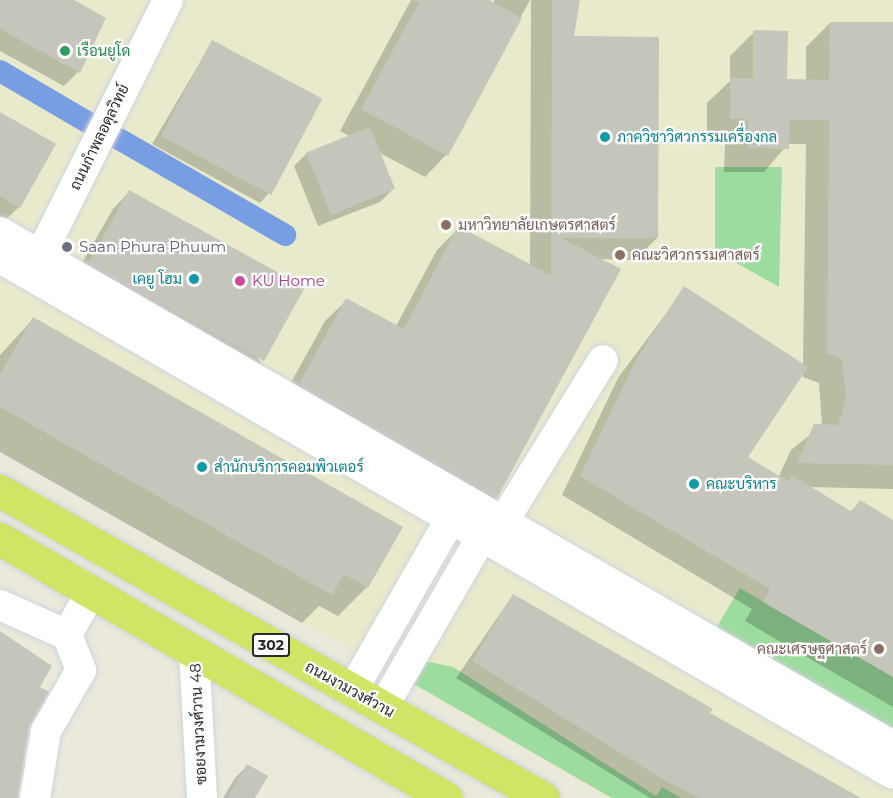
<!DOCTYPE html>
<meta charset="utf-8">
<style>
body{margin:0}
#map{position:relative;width:893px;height:798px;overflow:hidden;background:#eae9db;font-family:Montserrat,Sarabun,sans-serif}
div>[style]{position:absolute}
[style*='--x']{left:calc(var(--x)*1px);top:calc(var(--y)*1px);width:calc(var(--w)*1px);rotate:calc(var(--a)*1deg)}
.education>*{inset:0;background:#e9eacc}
.green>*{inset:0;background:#9cdc9e}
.shadow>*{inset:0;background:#0003}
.canal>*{height:22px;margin:-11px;padding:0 11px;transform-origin:11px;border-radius:11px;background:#779ee3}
.building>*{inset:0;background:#c5c5bb;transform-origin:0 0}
.roads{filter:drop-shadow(0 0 2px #d4d1e0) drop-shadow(0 0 2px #d4d1e0)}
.minor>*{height:30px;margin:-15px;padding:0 15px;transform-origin:15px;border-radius:15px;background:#fff}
.major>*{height:33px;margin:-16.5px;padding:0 16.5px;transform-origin:16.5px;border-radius:16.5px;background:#d2e466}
.dots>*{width:16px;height:16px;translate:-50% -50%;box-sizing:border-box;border:3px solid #fff;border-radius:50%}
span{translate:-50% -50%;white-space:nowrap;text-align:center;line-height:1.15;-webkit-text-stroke:4.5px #fff;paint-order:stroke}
.shield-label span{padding:2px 4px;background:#fff;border:2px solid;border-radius:4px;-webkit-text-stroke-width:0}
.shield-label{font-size:14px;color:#292929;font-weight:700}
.leisure-label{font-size:15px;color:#27864d}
.left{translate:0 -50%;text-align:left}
.street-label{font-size:15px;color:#292929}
.culture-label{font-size:15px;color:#0d838f}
.right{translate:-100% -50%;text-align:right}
.education-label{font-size:15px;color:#785e54}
.worship-label{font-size:15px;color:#5b616d}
.hotel-label{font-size:15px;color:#b23c85}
</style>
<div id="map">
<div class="education">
<i style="clip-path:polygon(0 0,893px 0,893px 798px,609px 798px,0 449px)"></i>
</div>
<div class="green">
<i style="clip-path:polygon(715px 167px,782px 167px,779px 287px,715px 251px)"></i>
<i style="clip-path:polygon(740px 588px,893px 677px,893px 746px,709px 640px)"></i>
<i style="clip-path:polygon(425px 661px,453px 667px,656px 796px,662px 787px,681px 798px,612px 798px,412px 683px)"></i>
</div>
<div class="shadow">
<i style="clip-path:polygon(0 0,71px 0,104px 19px,78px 72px,64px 86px,0 51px)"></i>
<i style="clip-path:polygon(411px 0,494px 5px,494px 0,530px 0,446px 155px,425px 177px,378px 152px,393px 189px,380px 202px,318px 226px,294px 166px,307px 153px,349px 136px,340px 131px)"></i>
<i style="clip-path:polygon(531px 0,577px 0,572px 38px,657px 238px,635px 260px,599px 259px,496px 497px,474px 519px,278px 406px,325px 321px,347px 300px,396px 326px,437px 250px,459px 228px,530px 266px)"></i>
<i style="clip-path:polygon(evenodd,830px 23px,893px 24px,893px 489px,809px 487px,850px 512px,860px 502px,893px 522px,893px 707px,745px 621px,752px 609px,562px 495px,618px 378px,685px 288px,803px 366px,806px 144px,788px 144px,764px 172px,724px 172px,725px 143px,707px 143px,707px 103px,730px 81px,730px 56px,754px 32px,786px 80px,806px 81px,806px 47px,830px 23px,803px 371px,803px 377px,819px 383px,822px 425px,791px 450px,778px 478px,745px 458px,803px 371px)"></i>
<i style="clip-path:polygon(212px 42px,268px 194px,260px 203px,152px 144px)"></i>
<i style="clip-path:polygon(0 114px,19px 207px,2px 223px,0 222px)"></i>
<i style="clip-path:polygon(129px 192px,261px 362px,244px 378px,72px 280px,113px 209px)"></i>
<i style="clip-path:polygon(33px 319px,367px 587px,338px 616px,319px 606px,302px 623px,0 452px,0 355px)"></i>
<i style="clip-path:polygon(513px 595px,708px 713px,858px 798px,650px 798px,456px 678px)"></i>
<i style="clip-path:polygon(247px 766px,253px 798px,223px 798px,235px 778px)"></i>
</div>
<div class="canal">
<i style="--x:0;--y:71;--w:101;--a:30.4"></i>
<i style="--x:119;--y:139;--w:192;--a:30"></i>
</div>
<div class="building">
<i style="clip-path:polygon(0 0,74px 0,106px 18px,80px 73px,0 29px)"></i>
<i style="clip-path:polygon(420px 0,489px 0,522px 18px,448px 156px,361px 109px)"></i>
<i style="clip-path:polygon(552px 0,580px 0,574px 36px,659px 37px,658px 238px,561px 238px,621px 269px,497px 498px,299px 384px,346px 298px,404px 329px,458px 226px,551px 275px)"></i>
<i style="clip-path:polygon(830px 22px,893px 22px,893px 465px,797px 463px,814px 424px,838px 425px,846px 399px,842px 359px,827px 353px,829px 120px,790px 120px,789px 149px,748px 148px,748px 119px,730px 119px,730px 78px,753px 78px,753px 30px,788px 31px,787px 79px,829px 80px)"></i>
<i style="left:212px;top:40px;width:125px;height:109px;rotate:28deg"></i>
<i style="clip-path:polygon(0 112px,56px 144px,20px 208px,0 196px)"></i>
<i style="left:370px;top:127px;width:67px;height:69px;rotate:68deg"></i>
<i style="left:129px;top:190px;width:201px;height:84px;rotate:29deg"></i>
<i style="clip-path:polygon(684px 286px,808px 367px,748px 457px,789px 482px,792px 475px,852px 512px,860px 500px,893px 520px,893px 677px,763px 602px,770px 589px,580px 476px,637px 358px)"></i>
<i style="clip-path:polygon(33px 317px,403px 527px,368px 588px,344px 574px,332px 595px,0 407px,0 374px)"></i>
<i style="clip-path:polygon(513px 594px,713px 709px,710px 713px,861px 798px,700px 798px,669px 783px,472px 661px)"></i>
<i style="clip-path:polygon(0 631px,52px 666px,40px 687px,49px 692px,29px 728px,18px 798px,0 798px)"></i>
<i style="clip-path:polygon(247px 764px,268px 776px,255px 798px,227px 798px)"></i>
</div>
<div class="roads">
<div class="minor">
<i style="--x:0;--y:232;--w:1030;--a:29.92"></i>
<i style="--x:0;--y:258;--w:1031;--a:30.02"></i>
<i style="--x:32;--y:272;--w:304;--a:-63.4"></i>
<i style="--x:503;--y:522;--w:190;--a:-58.3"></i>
<i style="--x:0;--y:605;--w:73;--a:24.1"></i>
<i style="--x:67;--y:635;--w:38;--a:68"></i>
<i style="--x:81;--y:670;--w:70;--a:119.8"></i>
<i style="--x:46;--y:731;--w:68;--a:99.3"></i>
<i style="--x:67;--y:635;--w:49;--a:-60.8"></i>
<i style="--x:194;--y:650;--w:148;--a:86.9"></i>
<i style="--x:352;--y:691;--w:197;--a:-60.2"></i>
<i style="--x:383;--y:707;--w:215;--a:-59.9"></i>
</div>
<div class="major">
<i style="--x:0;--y:491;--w:624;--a:29.48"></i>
<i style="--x:0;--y:539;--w:516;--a:30.14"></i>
</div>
</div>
<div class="dots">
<i style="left:65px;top:51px;background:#2e9e5b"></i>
<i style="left:605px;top:137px;background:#0f9aa8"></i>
<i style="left:446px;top:225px;background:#8d6e63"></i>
<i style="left:67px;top:247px;background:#6b7280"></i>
<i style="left:620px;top:255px;background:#8d6e63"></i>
<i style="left:194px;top:279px;background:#0f9aa8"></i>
<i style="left:240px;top:281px;background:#d1479c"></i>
<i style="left:202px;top:467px;background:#0f9aa8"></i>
<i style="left:694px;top:484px;background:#0f9aa8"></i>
<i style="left:879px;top:649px;background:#8d6e63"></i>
</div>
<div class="shield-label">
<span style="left:271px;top:645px">302</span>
</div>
<div class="leisure-label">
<span class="left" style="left:77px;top:51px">เรือนยูโด</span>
</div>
<div class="street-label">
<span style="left:99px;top:137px;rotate:-64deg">ถนนกำพลอดุลวิทย์</span>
<span style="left:350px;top:689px;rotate:29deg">ถนนงามวงศ์วาน</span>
<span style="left:198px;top:724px;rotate:-93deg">ซอยงามวงศ์วาน 48</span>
</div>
<div class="culture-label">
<span class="left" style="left:617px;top:137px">ภาควิชาวิศวกรรมเครื่องกล</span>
<span class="right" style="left:182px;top:279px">เคยู โฮม</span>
<span class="left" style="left:214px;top:467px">สำนักบริการคอมพิวเตอร์</span>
<span class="left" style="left:706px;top:484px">คณะบริหาร</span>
</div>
<div class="education-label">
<span class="left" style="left:458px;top:225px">มหาวิทยาลัยเกษตรศาสตร์</span>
<span class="left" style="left:632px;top:255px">คณะวิศวกรรมศาสตร์</span>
<span class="right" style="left:867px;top:649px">คณะเศรษฐศาสตร์</span>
</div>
<div class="worship-label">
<span class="left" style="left:79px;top:247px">Saan Phura Phuum</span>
</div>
<div class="hotel-label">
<span class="left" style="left:252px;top:281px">KU Home</span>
</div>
</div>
